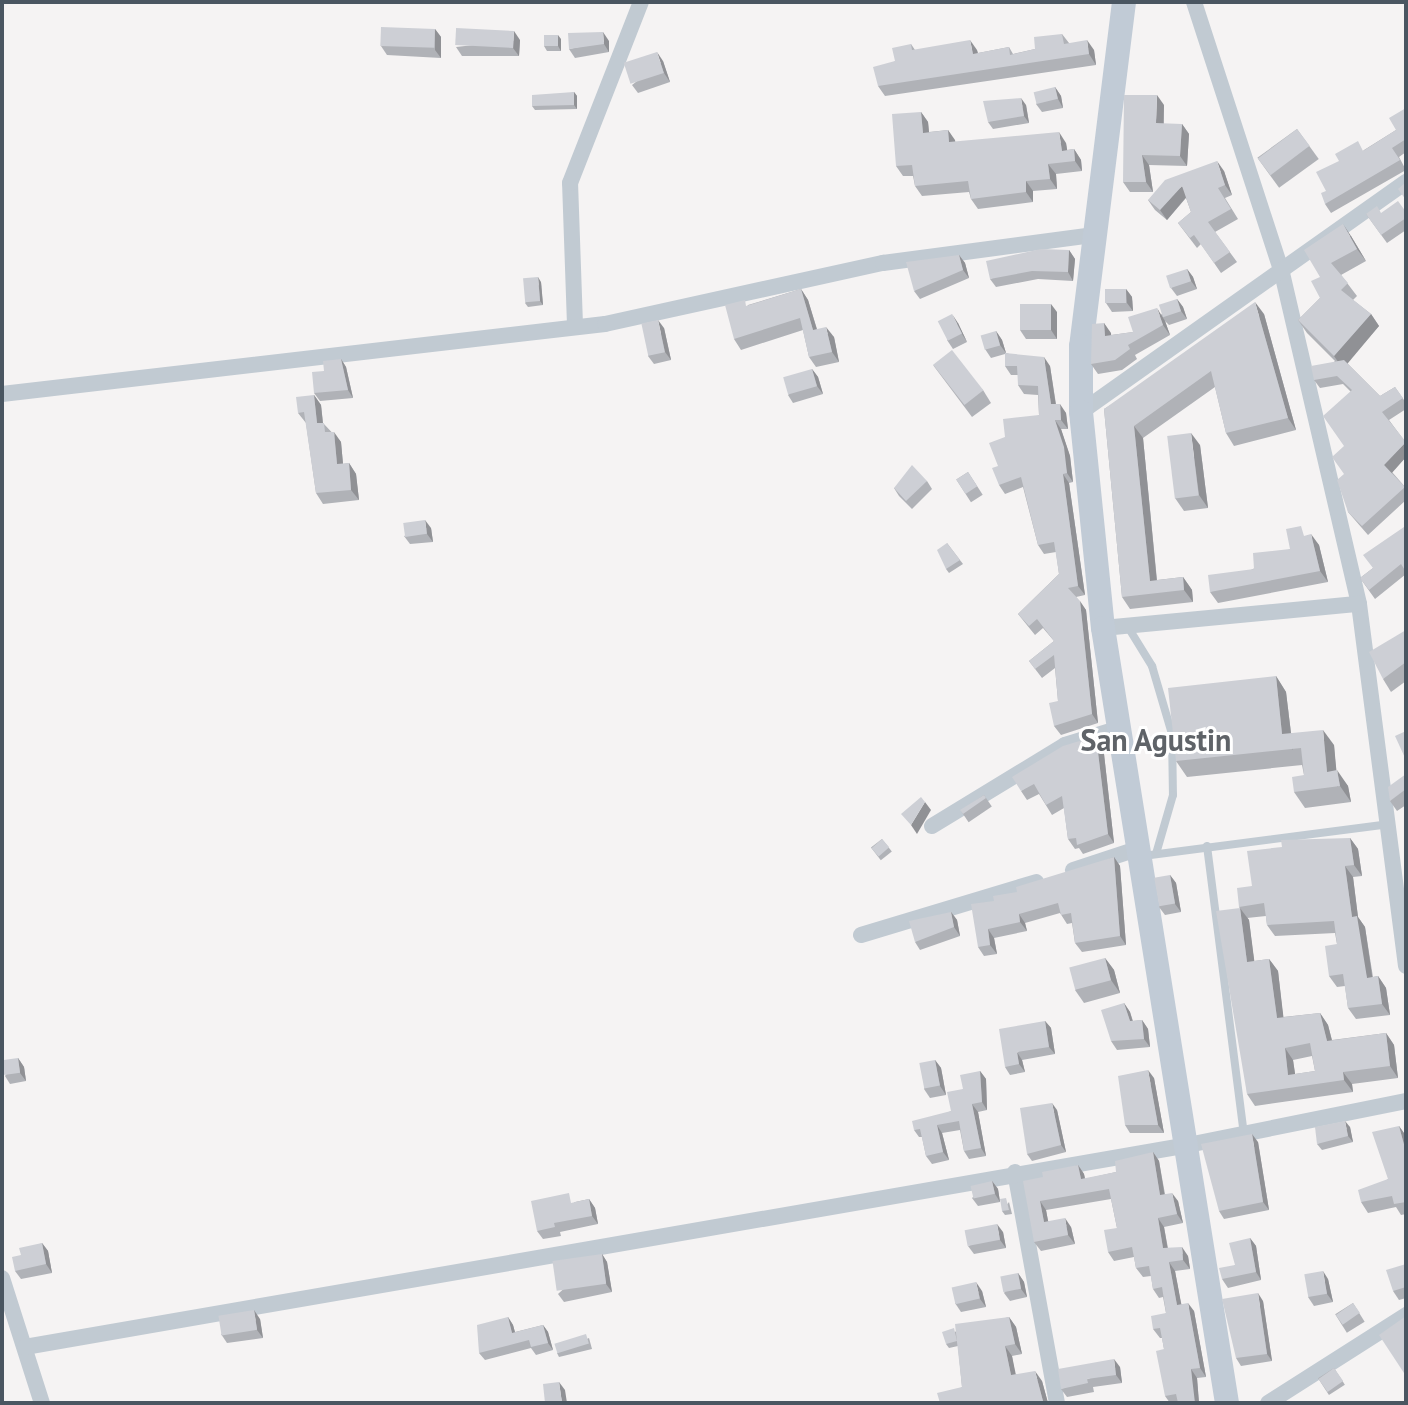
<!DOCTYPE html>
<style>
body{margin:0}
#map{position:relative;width:1408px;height:1405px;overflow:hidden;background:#f5f3f3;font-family:"PT Sans",sans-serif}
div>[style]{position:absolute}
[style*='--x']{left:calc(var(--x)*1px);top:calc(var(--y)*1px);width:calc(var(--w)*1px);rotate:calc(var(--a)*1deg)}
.service>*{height:8px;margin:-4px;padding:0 4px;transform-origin:4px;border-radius:4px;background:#c1cad2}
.minor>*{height:16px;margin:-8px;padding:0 8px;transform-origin:8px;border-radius:8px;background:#c1cad2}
.secondary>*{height:24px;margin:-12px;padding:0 12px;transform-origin:12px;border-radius:12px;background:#c1cbd6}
.wall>*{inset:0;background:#b0b2b7;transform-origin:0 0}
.shaded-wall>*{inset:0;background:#909195}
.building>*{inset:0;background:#cdcfd5;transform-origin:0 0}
span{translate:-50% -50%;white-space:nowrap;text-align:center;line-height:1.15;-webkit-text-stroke:6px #fff;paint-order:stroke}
.district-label{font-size:30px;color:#5f6368;font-weight:700}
.frame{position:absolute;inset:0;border:4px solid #4a5661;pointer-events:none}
</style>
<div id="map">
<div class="service">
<i style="--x:1128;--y:627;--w:46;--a:58.4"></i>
<i style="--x:1152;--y:666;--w:71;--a:73.6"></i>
<i style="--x:1172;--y:734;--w:61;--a:89.1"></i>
<i style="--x:1173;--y:795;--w:61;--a:106.1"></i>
<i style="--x:1207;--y:846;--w:289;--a:82.7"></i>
<i style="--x:1143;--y:856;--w:247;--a:-7.4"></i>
</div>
<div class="minor">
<i style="--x:1194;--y:2;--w:285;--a:72"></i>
<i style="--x:1282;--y:273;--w:340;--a:76.9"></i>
<i style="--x:1359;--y:604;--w:365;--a:82.6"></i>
<i style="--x:575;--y:325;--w:142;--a:-92"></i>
<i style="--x:570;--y:183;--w:194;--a:-68.6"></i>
<i style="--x:2;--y:394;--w:607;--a:-6.62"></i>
<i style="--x:605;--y:324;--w:285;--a:-12.4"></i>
<i style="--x:883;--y:263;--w:213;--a:-7.6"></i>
<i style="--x:1081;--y:412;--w:398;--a:-35.3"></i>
<i style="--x:1103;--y:628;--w:257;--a:-5.4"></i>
<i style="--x:932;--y:826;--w:156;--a:-31.3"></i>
<i style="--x:1065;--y:745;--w:58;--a:-17.2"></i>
<i style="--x:1073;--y:870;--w:71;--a:-18.2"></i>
<i style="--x:861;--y:935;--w:183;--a:-16.8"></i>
<i style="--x:1015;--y:1172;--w:235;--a:79.7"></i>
<i style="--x:2;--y:1278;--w:131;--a:72.3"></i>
<i style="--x:25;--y:1347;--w:1175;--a:-9.85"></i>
<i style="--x:1183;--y:1146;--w:227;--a:-11.4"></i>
<i style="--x:1268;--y:1403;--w:164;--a:-32.5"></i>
</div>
<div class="secondary">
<i style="--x:1124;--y:2;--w:347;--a:97.1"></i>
<i style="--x:1081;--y:346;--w:66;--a:90"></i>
<i style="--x:1081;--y:412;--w:217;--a:84.2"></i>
<i style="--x:1103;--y:628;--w:785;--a:80.91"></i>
</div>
<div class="wall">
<i style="clip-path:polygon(435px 29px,441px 37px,441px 58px,387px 55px,381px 46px)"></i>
<i style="clip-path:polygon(1062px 34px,1069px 43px,1094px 50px,1096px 65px,885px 96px,878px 86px,895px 61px,911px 44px,915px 50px,977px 50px,978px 53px,1009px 47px,1013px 54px,1035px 49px)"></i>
<i style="clip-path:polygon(561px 39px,561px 51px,547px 51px,544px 46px)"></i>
<i style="clip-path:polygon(520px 40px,519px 56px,462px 56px,456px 47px)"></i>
<i style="clip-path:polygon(609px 41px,609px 52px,575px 58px,569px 49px)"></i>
<i style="clip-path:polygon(663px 61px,670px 82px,638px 93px,632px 85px)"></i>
<i style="clip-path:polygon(1055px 87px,1061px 96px,1063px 108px,1042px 112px,1036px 104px)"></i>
<i style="clip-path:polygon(574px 92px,577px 96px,577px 109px,535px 110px,532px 106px)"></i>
<i style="clip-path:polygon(1026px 105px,1029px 123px,993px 129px,988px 122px)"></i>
<i style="clip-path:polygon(1164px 105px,1164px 124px,1182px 124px,1189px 134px,1187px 166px,1149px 165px,1153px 192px,1130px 192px,1123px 182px)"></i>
<i style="clip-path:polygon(1406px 108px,1406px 152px,1399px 157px,1406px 170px,1331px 213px,1325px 204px,1326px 191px,1364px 150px,1396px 130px)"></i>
<i style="clip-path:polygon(921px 112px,928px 122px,929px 132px,948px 130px,955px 142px,1066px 143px,1067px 150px,1074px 149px,1081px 160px,1082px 171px,1056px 174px,1057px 189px,1033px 191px,1033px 202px,978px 209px,971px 199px,969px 192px,922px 196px,915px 186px,913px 176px,903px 176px,896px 166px)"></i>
<i style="left:1297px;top:129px;width:37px;height:49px;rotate:54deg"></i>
<i style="clip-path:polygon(1224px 171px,1232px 195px,1225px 198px,1238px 219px,1215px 232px,1237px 262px,1221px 273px,1201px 244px,1197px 248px,1178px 223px,1191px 212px,1186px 198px,1167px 220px,1155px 210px,1148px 200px)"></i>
<i style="clip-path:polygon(1406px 212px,1406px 230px,1387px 243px,1366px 214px)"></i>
<i style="clip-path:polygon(1351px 236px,1366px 261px,1341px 275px,1357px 296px,1353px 300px,1371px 314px,1379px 326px,1347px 363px,1380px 396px,1395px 387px,1406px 403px,1406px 409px,1389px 420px,1406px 443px,1406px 457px,1392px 472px,1406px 488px,1406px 500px,1368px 535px,1348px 512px,1344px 474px,1344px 446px,1351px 392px,1343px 384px,1320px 388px,1314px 380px,1335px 361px,1307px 333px,1298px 320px,1320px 298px,1320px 277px)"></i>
<i style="clip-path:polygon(1069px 250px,1075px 259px,1073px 281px,1038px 279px,996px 287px,990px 279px)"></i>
<i style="clip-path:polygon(959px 255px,965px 263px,969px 278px,920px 299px,914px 291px)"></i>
<i style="clip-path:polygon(1187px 269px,1193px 277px,1197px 289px,1177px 296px,1171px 288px)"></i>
<i style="clip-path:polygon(541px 282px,543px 305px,528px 307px,525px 303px)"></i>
<i style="clip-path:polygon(801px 289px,808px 300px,817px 329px,834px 337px,839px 362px,816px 367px,809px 357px,803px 330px,741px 350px,734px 339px,748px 305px)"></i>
<i style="clip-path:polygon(1126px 289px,1132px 297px,1133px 311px,1112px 312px,1106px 303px)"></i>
<i style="clip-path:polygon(1177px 299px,1183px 307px,1187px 319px,1169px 325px,1165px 321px,1170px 335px,1135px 355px,1137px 359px,1122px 370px,1098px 374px,1091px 364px,1104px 323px,1111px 335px,1133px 332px,1162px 314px)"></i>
<i style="clip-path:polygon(1057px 312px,1057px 339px,1026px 339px,1020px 330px)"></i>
<i style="clip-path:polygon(1264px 314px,1296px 430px,1234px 446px,1226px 433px,1215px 387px,1143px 438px,1157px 580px,1183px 577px,1192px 590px,1193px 602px,1130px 609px,1122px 597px,1104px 409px)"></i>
<i style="clip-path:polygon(958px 323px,967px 342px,953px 349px,947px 340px)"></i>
<i style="clip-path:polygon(664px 328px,671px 360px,654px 364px,648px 356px)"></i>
<i style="clip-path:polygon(996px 331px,1002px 340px,1006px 353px,1050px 366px,1056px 404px,1066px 413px,1068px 429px,1061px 429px,1070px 456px,1073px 482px,1069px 483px,1085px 595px,1076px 597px,1086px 610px,1098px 723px,1061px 735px,1054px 726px,1058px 701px,1055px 668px,1042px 678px,1029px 661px,1054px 641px,1043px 628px,1035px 635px,1018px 614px,1059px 574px,1056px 552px,1044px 554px,1038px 545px,1023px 487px,1005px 494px,999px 485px,998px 466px,1005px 437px,1039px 415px,1038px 395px,1024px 394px,1018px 385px,1018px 375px,1011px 375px,1005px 366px,1005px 354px,991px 358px,985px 349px)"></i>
<i style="clip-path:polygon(341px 359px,346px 367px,353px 398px,320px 401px,314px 393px,324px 371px)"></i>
<i style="clip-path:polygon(933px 365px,983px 390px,991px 403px,972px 417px)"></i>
<i style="clip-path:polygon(812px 369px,818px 377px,823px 394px,793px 403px,788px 395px)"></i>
<i style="clip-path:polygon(314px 395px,321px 405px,323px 423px,341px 442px,343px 464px,349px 463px,356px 474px,359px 500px,323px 504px,316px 493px,306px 423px,298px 413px)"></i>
<i style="clip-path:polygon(1200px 445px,1208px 508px,1184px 511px,1175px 498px)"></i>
<i style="left:968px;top:472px;width:27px;height:14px;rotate:57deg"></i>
<i style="clip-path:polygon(927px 481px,932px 489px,912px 509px,899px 496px,894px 488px)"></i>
<i style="clip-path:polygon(431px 528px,433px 542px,410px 544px,404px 536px)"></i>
<i style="clip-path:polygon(1406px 530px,1406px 574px,1375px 599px,1360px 578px,1373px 568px)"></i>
<i style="clip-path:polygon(1308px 535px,1319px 545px,1328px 582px,1218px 603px,1210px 592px,1290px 549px)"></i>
<i style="clip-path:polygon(947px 543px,963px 564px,949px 573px,946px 569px)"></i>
<i style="clip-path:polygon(1406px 630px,1406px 681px,1391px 692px,1383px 679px)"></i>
<i style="clip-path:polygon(1276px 676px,1286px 692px,1291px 733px,1334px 745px,1336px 771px,1348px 786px,1351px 802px,1305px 808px,1294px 792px,1304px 775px,1302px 765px,1187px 777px,1176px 761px)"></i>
<i style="clip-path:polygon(1096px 736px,1103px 745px,1114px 843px,1083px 854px,1079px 848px,1075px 849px,1068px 839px,1064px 808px,1052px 815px,1039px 794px,1027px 800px,1021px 791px)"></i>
<i style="clip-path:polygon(1406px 774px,1406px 805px,1397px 811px,1390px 801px)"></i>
<i style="left:984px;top:795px;width:14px;height:28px;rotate:56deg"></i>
<i style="clip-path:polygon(1350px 838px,1358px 849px,1362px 876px,1353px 877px,1358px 917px,1365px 927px,1373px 977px,1378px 976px,1386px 988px,1390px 1015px,1356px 1019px,1348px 1008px,1345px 986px,1337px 987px,1329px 976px,1337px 944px,1335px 933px,1275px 936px,1267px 925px,1266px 916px,1247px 918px,1239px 907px,1252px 886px)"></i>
<i style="left:882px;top:839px;width:16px;height:14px;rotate:52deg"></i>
<i style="clip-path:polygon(1114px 857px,1120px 866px,1126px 945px,1082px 952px,1075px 943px,1072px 923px,1067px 924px,1060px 913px,1025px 923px,1027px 931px,994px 938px,997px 954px,984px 956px,978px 947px,994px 901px)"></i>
<i style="clip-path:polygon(1170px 875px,1176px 883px,1181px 912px,1165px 915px,1159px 907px)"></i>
<i style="clip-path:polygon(evenodd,1240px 908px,1249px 920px,1254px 961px,1269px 959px,1278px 971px,1283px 1017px,1320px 1013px,1328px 1025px,1332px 1040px,1386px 1033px,1394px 1045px,1398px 1078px,1352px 1084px,1353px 1092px,1255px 1106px,1247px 1094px,1240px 908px,1312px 1056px,1315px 1071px,1295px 1074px,1293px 1060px,1312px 1056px)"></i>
<i style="clip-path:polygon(951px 912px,957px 920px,960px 936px,920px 950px,915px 942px)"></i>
<i style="clip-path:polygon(1105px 958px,1114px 970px,1120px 993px,1084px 1003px,1075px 990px)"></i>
<i style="clip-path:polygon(1124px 1003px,1130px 1012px,1133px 1021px,1142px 1020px,1148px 1029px,1150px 1047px,1117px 1050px,1111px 1041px)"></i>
<i style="clip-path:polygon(1045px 1021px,1051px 1028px,1055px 1054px,1022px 1060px,1025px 1072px,1010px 1075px,1005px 1067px)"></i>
<i style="clip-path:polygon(18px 1058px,24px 1067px,26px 1081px,10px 1084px,5px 1076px)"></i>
<i style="clip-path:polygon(935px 1060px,941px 1068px,946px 1095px,930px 1098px,924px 1089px)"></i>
<i style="clip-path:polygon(980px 1071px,986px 1079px,987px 1110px,978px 1112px,986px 1156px,969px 1159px,964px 1151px,960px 1130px,942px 1133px,949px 1160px,932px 1164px,926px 1156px,922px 1137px,919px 1137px,914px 1130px,951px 1111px,963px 1089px)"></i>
<i style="clip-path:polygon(1154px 1078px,1164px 1133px,1130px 1133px,1125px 1125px)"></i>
<i style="clip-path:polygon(1057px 1110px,1066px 1152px,1032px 1161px,1027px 1154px)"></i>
<i style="clip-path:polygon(1399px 1126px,1406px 1136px,1406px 1214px,1401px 1215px,1396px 1207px,1368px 1213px,1361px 1202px,1388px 1179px)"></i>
<i style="clip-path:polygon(1350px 1127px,1353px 1142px,1322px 1150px,1317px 1144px)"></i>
<i style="clip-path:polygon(1258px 1142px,1269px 1210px,1224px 1219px,1219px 1211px)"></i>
<i style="clip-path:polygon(1153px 1152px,1159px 1161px,1165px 1194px,1178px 1201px,1183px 1223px,1164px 1227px,1168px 1248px,1188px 1256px,1190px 1269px,1175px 1271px,1181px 1304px,1194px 1311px,1206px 1377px,1197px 1378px,1199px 1403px,1170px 1403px,1165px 1396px,1164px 1349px,1162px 1338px,1160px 1338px,1153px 1329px,1166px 1313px,1163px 1297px,1159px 1298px,1153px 1289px,1151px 1276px,1143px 1277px,1136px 1268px,1134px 1257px,1114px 1261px,1108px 1252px,1117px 1228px,1111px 1199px,1046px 1210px,1048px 1221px,1071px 1227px,1075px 1244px,1041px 1251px,1034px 1242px,1043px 1177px,1078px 1165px,1084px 1174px,1085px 1179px,1116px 1172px)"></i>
<i style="clip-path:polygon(992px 1181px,998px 1189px,1000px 1202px,978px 1206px,972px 1198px)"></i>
<i style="clip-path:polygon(589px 1199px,595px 1208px,598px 1224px,560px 1232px,561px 1236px,543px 1239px,537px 1231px,575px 1202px)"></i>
<i style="clip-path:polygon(1009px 1202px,1012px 1214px,1005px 1215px,1002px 1211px)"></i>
<i style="clip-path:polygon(1003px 1232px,1006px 1248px,974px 1254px,968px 1246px)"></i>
<i style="clip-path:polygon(1250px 1238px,1256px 1246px,1261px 1280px,1228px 1288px,1222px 1279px,1235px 1265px)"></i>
<i style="clip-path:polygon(42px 1243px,48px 1251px,52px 1273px,21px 1279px,15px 1271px,21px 1255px)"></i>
<i style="clip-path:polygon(602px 1254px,607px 1262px,612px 1292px,564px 1302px,558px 1294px)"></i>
<i style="clip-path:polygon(1406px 1264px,1406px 1298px,1399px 1300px,1393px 1291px)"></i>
<i style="clip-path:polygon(1018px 1273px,1024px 1282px,1027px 1297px,1010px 1301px,1004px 1293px)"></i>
<i style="clip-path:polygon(1328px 1279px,1333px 1302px,1314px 1306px,1308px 1297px)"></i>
<i style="clip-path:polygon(982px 1291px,986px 1307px,961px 1312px,955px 1303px)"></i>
<i style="clip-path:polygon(1263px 1301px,1272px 1361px,1241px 1366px,1236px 1358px)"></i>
<i style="left:1353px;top:1303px;width:22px;height:21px;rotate:58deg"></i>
<i style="clip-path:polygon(508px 1317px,513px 1325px,515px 1332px,543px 1325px,548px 1332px,553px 1350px,536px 1355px,531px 1348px,485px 1360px,479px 1353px)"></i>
<i style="clip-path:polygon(1009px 1317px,1016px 1327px,1022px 1354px,1012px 1356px,1015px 1374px,1042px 1381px,1048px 1403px,940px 1403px,962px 1387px,958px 1346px,949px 1348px,946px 1344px,956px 1331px)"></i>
<i style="clip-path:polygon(260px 1319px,263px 1338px,227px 1343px,221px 1334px)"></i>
<i style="clip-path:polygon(589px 1338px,592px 1349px,559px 1357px,557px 1353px)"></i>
<i style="clip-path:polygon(1120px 1367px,1122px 1383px,1093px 1387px,1094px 1392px,1067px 1397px,1061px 1389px)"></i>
<i style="left:1334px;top:1368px;width:20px;height:19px;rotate:57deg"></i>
</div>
<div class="shaded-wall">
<i style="clip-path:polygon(435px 29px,441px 37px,441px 58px,435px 50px)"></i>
<i style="clip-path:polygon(514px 31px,520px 40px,519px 56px,513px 48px)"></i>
<i style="clip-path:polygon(603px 32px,609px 41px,609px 52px,604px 44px)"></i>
<i style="clip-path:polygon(558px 35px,561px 39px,561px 51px,558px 46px)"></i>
<i style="clip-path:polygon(970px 40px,977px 50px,980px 64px,973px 54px)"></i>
<i style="clip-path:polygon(1087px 40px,1094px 50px,1096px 65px,1089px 54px)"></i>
<i style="clip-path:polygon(657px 52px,663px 61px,670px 82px,664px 73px)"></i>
<i style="clip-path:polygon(1055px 87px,1061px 96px,1063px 108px,1058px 99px)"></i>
<i style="clip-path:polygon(574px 92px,577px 96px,577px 109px,574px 105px)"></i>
<i style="clip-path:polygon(1157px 95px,1164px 105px,1163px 133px,1156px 123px)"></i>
<i style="clip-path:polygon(1021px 98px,1026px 105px,1029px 123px,1024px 116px)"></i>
<i style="clip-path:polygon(921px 112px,928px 122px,930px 143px,923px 133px)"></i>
<i style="clip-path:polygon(1182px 124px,1189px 134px,1187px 166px,1180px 156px)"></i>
<i style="clip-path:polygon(948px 130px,955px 140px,957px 152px,949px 142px)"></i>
<i style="clip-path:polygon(1059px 132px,1066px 143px,1069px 161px,1062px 151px)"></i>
<i style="clip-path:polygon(1074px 149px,1081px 160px,1082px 171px,1075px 161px)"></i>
<i style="clip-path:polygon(1142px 155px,1149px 165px,1153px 192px,1146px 182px)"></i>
<i style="clip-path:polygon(1217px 161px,1224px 171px,1232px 195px,1225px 185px)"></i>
<i style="clip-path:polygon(1048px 164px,1056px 174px,1057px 189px,1050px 179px)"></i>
<i style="clip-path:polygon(1026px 181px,1033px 191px,1033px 202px,1026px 192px)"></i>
<i style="clip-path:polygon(1182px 186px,1188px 195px,1167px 220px,1160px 210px)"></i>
<i style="clip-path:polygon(1343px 224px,1351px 236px,1366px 261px,1357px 249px)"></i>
<i style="clip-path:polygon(1069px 250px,1075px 259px,1073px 281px,1068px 272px)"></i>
<i style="clip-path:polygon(959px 255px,965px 263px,969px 278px,963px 270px)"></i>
<i style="clip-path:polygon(1187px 269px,1193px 277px,1197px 289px,1191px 281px)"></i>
<i style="clip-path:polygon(538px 277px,541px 282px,543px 305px,540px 301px)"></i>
<i style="clip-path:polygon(801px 289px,808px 300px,820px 340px,813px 330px)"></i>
<i style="clip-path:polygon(1126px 289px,1132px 297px,1133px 311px,1127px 303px)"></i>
<i style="clip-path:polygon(1177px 299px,1183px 307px,1187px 319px,1181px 311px)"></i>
<i style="clip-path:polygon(1255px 302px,1264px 314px,1296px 430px,1288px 418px)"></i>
<i style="clip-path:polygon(1051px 304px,1057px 312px,1057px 339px,1051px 330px)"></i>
<i style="clip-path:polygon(1157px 308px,1165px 321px,1170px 335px,1163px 325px)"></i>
<i style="clip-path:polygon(952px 314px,958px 323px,967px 342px,962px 334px)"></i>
<i style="clip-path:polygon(1371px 314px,1379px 326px,1343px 369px,1334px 356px)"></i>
<i style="clip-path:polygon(658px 320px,664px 328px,671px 360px,665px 352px)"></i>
<i style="clip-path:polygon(1104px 323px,1111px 333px,1112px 346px,1105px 336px)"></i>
<i style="clip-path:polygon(826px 327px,834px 337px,839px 362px,832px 352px)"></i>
<i style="clip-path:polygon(996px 331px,1002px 340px,1006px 353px,1000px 345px)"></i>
<i style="clip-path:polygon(1044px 357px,1050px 366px,1057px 413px,1051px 404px)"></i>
<i style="clip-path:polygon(341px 359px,346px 367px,353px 398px,348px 390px)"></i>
<i style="clip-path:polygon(812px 369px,818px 377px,823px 394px,817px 386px)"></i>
<i style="clip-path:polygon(314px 395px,321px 405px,324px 434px,317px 423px)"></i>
<i style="clip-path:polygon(1060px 404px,1066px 413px,1068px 429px,1061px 420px)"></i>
<i style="clip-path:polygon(1055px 420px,1061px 429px,1070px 456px,1073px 482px,1067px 473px)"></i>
<i style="clip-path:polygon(1134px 426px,1143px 438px,1158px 593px,1150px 581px)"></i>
<i style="clip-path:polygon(334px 432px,341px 442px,344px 475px,337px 464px)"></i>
<i style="clip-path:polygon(1191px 433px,1200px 445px,1208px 508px,1199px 495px)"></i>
<i style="clip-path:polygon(1406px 442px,1406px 457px,1391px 474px,1384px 465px)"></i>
<i style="clip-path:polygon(349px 463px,356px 474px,359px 500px,351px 490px)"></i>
<i style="clip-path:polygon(1063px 474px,1069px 483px,1085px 595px,1078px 586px)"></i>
<i style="clip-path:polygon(425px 520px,431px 528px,433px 542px,427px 534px)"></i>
<i style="clip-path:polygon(1311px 534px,1319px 545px,1328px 582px,1320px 571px)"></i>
<i style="clip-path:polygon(1183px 577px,1192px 590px,1193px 602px,1184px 590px)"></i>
<i style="clip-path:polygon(1080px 601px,1086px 610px,1098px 723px,1092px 714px)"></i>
<i style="clip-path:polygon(1276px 676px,1286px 692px,1293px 750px,1282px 734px)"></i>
<i style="clip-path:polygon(1323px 730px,1334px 745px,1338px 787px,1327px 772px)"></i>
<i style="clip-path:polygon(1096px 736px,1103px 745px,1114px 843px,1108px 834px)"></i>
<i style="clip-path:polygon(1337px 770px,1348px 786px,1351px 802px,1340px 786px)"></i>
<i style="clip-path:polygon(925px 802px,931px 810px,917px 834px,911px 825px)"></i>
<i style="clip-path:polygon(1350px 838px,1358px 849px,1362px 876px,1354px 865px)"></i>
<i style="clip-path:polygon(1114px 857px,1120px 866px,1126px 945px,1120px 936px)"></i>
<i style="clip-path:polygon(1345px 866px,1353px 877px,1358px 917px,1365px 927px,1374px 989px,1367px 978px,1352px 917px)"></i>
<i style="clip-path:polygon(1170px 875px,1176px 883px,1181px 912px,1175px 904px)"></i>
<i style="clip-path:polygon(1240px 908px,1249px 920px,1256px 974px,1247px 962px)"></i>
<i style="clip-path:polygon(951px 912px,957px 920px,960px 936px,954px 927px)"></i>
<i style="clip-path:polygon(1019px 914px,1025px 923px,1027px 931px,1020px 922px)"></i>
<i style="clip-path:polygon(988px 929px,994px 938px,997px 954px,990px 945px)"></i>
<i style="clip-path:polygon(1105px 958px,1114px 970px,1120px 993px,1111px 980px)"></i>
<i style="clip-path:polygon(1269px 959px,1278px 971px,1285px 1030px,1277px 1018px)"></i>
<i style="clip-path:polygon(1378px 976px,1386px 988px,1390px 1015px,1382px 1004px)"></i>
<i style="clip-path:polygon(1124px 1003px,1130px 1012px,1135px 1030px,1130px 1021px)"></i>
<i style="clip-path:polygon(1320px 1013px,1328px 1025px,1335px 1053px,1327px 1041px)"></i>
<i style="clip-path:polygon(1142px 1020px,1148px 1029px,1150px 1047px,1144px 1039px)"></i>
<i style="clip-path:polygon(1045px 1021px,1051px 1028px,1055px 1054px,1049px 1047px)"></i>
<i style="clip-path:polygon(1386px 1033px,1394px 1045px,1398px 1078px,1390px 1066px)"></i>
<i style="clip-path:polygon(1285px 1048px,1293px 1060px,1297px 1087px,1288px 1075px)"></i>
<i style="clip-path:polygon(1017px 1052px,1022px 1060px,1025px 1072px,1019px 1064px)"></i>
<i style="clip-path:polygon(18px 1058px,24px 1067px,26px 1081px,20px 1073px)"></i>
<i style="clip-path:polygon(935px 1060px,941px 1068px,946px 1095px,940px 1086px)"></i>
<i style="clip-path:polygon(1148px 1070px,1154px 1078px,1164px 1133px,1158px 1125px)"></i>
<i style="clip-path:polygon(980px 1071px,986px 1079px,987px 1110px,982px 1102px)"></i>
<i style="clip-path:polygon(1343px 1072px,1352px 1084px,1353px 1092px,1344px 1080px)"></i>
<i style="clip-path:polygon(1052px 1103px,1057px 1110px,1066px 1152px,1061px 1145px)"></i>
<i style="clip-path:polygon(972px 1104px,978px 1112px,986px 1156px,981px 1148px)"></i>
<i style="clip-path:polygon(1345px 1121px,1350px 1127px,1353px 1142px,1348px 1136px)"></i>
<i style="clip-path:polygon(937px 1125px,942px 1133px,949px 1160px,943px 1152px)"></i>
<i style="clip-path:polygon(1399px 1126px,1406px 1136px,1406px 1152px)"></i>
<i style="clip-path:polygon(1252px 1134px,1258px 1142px,1269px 1210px,1263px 1202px)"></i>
<i style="clip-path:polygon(1153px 1152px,1159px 1161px,1166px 1204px,1160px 1195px)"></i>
<i style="clip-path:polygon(1078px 1165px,1084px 1174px,1087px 1188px,1081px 1179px)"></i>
<i style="clip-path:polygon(992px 1181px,998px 1189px,1000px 1202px,995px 1194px)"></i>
<i style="clip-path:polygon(1172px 1193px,1178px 1201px,1183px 1223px,1177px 1214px)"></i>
<i style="clip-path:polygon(589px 1199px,595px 1208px,598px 1224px,592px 1216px)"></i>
<i style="clip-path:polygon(1040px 1201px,1046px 1210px,1050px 1231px,1044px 1222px)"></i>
<i style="clip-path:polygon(1065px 1218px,1071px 1227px,1075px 1244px,1068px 1235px)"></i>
<i style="clip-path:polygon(1158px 1218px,1164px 1227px,1169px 1257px,1163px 1248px)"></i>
<i style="clip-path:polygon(997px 1224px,1003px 1232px,1006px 1248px,1000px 1240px)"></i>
<i style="clip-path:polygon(1250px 1238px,1256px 1246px,1261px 1280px,1256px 1272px)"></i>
<i style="clip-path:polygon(42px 1243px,48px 1251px,52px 1273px,46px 1264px)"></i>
<i style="clip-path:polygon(1182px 1247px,1188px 1256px,1190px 1269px,1183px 1260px)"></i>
<i style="clip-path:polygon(602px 1254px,607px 1262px,612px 1292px,606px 1284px)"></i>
<i style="clip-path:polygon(1169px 1262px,1175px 1271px,1183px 1313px,1177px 1305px)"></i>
<i style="clip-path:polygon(1323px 1271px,1328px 1279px,1333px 1302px,1327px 1294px)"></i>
<i style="clip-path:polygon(1018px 1273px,1024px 1282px,1027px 1297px,1021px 1289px)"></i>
<i style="clip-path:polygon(976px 1282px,982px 1291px,986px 1307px,980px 1299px)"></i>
<i style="clip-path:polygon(1258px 1293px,1263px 1301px,1272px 1361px,1267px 1354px)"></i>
<i style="clip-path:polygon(1188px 1303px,1194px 1311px,1206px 1377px,1200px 1368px)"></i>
<i style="clip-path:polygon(254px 1310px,260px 1319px,263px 1338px,257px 1330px)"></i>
<i style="clip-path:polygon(508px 1317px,513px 1325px,517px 1340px,512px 1333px)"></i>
<i style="clip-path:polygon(1009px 1317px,1016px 1327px,1022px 1354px,1015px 1344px)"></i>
<i style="clip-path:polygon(543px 1325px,548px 1332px,553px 1350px,548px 1343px)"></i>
<i style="clip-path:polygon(1005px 1346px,1012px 1356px,1018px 1385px,1011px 1375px)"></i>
<i style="clip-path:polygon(1114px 1359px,1120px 1367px,1122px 1383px,1116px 1375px)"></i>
<i style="clip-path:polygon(1191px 1369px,1197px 1378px,1199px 1403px,1195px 1403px,1193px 1397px)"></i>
<i style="clip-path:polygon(1035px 1371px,1042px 1381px,1048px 1403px,1044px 1403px,1043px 1401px)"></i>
<i style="clip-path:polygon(559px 1382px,565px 1390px,567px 1403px,562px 1403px)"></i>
</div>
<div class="building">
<i style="left:381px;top:27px;width:54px;height:19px;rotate:2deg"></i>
<i style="left:514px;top:31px;width:17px;height:58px;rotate:93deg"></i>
<i style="clip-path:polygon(603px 32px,604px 44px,569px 49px,568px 33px)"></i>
<i style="clip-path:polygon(1062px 34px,1064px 44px,1087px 40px,1089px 54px,878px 86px,873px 67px,895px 61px,892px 48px,911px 44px,912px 50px,970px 40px,973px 54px,1009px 47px,1010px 55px,1035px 49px,1034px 37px)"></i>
<i style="left:544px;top:35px;width:14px;height:11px"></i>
<i style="left:657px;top:52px;width:22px;height:35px;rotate:72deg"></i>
<i style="left:1055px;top:87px;width:12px;height:22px;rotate:76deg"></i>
<i style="clip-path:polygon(574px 92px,574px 105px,532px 106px,532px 95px)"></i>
<i style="clip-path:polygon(1124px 95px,1157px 95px,1156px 123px,1182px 124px,1180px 156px,1142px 155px,1146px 182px,1123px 182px)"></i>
<i style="clip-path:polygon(1021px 98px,1024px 116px,988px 122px,983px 101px)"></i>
<i style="clip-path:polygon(1406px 108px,1406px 139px,1392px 148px,1400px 160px,1325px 204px,1321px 193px,1326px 191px,1316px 172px,1339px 161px,1335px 154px,1358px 141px,1363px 151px,1396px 130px,1389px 118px)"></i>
<i style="clip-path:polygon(921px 112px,923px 133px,948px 130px,949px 142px,1059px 132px,1062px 151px,1074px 149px,1075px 161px,1048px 164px,1050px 179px,1026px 181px,1026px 192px,971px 199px,968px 181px,915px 186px,912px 165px,896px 166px,892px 114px)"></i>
<i style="left:1297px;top:129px;width:21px;height:49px;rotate:53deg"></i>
<i style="clip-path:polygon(1217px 161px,1225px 185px,1218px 188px,1231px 209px,1208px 222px,1230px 252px,1214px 263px,1194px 235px,1190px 238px,1178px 223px,1191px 212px,1182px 186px,1160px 210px,1148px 200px,1165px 180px)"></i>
<i style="clip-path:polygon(1406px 182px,1406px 200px,1398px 189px)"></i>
<i style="clip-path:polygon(1398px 201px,1406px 212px,1406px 218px,1381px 235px,1366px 214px,1377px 206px,1381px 213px)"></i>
<i style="clip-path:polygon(1343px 224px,1357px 249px,1331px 263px,1348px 283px,1341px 290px,1371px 314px,1334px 356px,1298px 320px,1320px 298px,1311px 281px,1320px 277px,1304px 250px)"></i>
<i style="clip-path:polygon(1041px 249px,1069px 250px,1068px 272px,1032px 271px,990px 279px,986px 261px)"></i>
<i style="clip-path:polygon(959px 255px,963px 270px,914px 291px,906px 262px)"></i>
<i style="left:1187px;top:269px;width:13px;height:22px;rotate:72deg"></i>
<i style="left:538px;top:277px;width:24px;height:15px;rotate:85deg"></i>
<i style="clip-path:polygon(801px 289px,813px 330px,826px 327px,832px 352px,809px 357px,800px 318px,734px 339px,725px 305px,745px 300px,746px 306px)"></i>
<i style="left:1105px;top:289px;width:21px;height:14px"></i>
<i style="left:1177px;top:299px;width:13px;height:19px;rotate:72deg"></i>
<i style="clip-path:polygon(1255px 302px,1288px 418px,1226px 433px,1211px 371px,1134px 426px,1150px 581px,1183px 577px,1184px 590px,1122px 597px,1104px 409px)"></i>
<i style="left:1020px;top:304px;width:31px;height:26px"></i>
<i style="clip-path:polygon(1157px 308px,1163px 325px,1128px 345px,1130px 349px,1115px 360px,1091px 364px,1092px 324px,1104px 323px,1105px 336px,1133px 332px,1128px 317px)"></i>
<i style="left:952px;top:314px;width:22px;height:16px;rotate:63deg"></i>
<i style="left:658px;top:320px;width:33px;height:17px;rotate:78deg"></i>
<i style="left:996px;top:331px;width:15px;height:16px;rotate:74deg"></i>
<i style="left:952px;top:350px;width:51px;height:24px;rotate:52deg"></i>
<i style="clip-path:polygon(1005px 353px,1044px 357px,1051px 404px,1060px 404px,1061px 420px,1055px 420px,1064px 447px,1067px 473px,1063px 474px,1078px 586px,1068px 588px,1080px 601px,1092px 714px,1054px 726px,1049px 703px,1058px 701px,1054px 655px,1035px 669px,1029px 661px,1054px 641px,1037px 619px,1029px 626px,1018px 614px,1059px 574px,1054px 542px,1038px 545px,1021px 477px,999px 485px,992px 468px,998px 466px,989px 443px,1005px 437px,1003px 419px,1039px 415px,1038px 386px,1018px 385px,1017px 366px,1005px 366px)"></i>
<i style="clip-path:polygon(341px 359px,348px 390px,314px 393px,312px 372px,324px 371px,323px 361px)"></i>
<i style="clip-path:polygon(1344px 360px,1380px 396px,1395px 387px,1403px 398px,1382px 412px,1406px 442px,1384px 465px,1405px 487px,1362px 526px,1348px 512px,1337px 480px,1344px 474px,1332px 457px,1344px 446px,1323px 416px,1352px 390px,1337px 376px,1314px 380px,1311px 366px)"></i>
<i style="left:812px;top:369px;width:18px;height:30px;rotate:74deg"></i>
<i style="clip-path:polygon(314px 395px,317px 423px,324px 423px,325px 432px,334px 432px,337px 464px,349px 463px,351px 490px,316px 493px,304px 412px,298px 413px,296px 397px)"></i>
<i style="left:1191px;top:433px;width:63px;height:24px;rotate:83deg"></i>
<i style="clip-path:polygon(912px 465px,927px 481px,906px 501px,894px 488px)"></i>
<i style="left:968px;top:472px;width:17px;height:14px;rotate:57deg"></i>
<i style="left:425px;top:520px;width:14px;height:22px;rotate:82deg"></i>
<i style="clip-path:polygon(1301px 526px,1304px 536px,1311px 534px,1320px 571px,1210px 592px,1208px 575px,1254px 569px,1253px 553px,1290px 549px,1286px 529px)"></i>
<i style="clip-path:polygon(1404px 527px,1406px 530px,1406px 572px,1401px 564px,1369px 590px,1360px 578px,1373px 568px,1363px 555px)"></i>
<i style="clip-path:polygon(947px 543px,960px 560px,946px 569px,937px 550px)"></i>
<i style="clip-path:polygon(1406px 630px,1406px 662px,1383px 679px,1369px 652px)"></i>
<i style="clip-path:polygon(1276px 676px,1282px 734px,1323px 730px,1327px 772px,1337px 770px,1340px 786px,1294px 792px,1292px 777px,1304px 775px,1301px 748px,1176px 761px,1168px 688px)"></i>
<i style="clip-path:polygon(1406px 731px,1406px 760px,1395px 736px)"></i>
<i style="clip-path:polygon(1096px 736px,1108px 834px,1077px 845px,1076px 838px,1068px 839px,1062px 796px,1046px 805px,1034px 784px,1021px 791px,1012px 777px,1063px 746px)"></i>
<i style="clip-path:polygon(1406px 774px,1406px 789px,1390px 801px,1388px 787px)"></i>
<i style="clip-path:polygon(984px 795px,986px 798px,963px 814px,960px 810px)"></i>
<i style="clip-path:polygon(921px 797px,925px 802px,911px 825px,901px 814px)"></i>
<i style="clip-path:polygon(1350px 838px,1354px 865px,1345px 866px,1352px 917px,1357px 916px,1367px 978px,1378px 976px,1382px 1004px,1348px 1008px,1343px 974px,1329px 976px,1325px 946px,1337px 944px,1334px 921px,1267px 925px,1264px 903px,1239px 907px,1237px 888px,1252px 886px,1247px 851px,1282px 847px,1281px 840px)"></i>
<i style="left:882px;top:839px;width:11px;height:14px;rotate:49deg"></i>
<i style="clip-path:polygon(1114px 857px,1120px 936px,1075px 943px,1071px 913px,1061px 915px,1058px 903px,1019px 914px,1020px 922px,988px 929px,990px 945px,978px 947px,971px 904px,994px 901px,993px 896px,1017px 892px,1016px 887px)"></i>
<i style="left:1170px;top:875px;width:29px;height:16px;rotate:80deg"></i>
<i style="clip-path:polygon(evenodd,1240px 908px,1247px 962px,1269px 959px,1277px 1018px,1320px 1013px,1327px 1041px,1386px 1033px,1390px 1066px,1343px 1072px,1344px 1080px,1247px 1094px,1216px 911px,1240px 908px,1310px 1043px,1315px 1071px,1288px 1075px,1285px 1048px,1310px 1043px)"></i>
<i style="clip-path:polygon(951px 912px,954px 927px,915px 942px,909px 921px)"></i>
<i style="left:1105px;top:958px;width:23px;height:37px;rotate:75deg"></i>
<i style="clip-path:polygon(1124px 1003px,1130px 1021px,1142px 1020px,1144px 1039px,1111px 1041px,1101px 1010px)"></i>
<i style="clip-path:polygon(1045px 1021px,1049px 1047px,1017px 1052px,1019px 1064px,1005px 1067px,999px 1029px)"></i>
<i style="left:18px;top:1058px;width:15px;height:16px;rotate:82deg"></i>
<i style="left:935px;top:1060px;width:26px;height:16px;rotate:79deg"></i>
<i style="clip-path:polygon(1148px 1070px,1158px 1125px,1125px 1125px,1118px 1076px)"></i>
<i style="clip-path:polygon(980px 1071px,982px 1102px,972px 1104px,981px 1148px,964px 1151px,959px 1121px,937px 1125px,943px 1152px,926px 1156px,920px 1129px,914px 1130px,912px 1121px,951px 1111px,947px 1092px,963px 1089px,960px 1075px)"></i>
<i style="clip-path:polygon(1052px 1103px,1061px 1145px,1027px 1154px,1020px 1108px)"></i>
<i style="clip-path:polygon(1345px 1121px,1348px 1136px,1317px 1144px,1315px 1127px)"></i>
<i style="clip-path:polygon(1399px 1126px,1406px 1152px,1406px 1202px,1394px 1204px,1392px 1196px,1361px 1202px,1358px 1190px,1388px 1179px,1372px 1132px)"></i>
<i style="clip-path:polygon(1252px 1134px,1263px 1202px,1219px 1211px,1201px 1144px)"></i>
<i style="clip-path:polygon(1153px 1152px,1160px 1195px,1172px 1193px,1177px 1214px,1158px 1218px,1163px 1248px,1182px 1247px,1183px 1260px,1169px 1262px,1177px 1305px,1188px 1303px,1200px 1368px,1191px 1369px,1195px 1403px,1178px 1403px,1176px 1394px,1165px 1396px,1156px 1351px,1164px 1349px,1160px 1328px,1153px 1329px,1151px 1316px,1166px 1313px,1162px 1287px,1153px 1289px,1149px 1266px,1136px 1268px,1132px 1247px,1108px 1252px,1104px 1230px,1117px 1228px,1109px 1189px,1040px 1201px,1044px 1222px,1065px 1218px,1068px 1235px,1034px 1242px,1023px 1181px,1043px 1177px,1042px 1172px,1078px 1165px,1081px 1179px,1116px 1172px,1115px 1161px)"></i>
<i style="left:992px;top:1181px;width:13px;height:22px;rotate:77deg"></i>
<i style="clip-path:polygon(569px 1193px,571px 1203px,589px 1199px,592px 1216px,554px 1223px,555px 1227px,537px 1231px,531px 1201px)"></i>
<i style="clip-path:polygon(1006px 1198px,1009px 1210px,1002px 1211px,1000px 1199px)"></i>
<i style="left:997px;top:1224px;width:16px;height:33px;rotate:79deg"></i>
<i style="clip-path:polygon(1250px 1238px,1256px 1272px,1222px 1279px,1219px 1268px,1235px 1265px,1229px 1243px)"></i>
<i style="clip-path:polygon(42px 1243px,46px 1264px,15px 1271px,12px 1257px,21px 1255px,19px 1248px)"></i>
<i style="left:602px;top:1254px;width:30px;height:50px;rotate:82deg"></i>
<i style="clip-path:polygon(1406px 1264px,1406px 1287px,1393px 1291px,1386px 1270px)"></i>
<i style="left:1323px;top:1271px;width:23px;height:19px;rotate:80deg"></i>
<i style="left:1018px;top:1273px;width:16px;height:18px;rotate:79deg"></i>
<i style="left:976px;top:1282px;width:17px;height:25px;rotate:77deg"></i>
<i style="clip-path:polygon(1258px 1293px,1267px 1354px,1236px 1358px,1222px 1299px)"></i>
<i style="left:1353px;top:1303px;width:12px;height:21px;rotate:55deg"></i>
<i style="left:254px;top:1310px;width:20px;height:36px;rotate:81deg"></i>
<i style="clip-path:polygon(1406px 1316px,1406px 1372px,1404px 1373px,1379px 1335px)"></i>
<i style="clip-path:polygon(508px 1317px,512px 1333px,543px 1325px,548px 1343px,531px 1347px,529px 1340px,479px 1353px,477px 1325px)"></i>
<i style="clip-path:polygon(1009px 1317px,1015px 1344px,1005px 1346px,1011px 1375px,1035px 1371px,1043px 1401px,1032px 1403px,940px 1403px,937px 1393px,962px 1387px,955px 1324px)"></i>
<i style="clip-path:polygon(954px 1328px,957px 1341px,946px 1344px,942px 1332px)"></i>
<i style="left:586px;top:1334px;width:10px;height:33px;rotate:73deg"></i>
<i style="clip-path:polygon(1114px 1359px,1116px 1375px,1087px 1379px,1088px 1383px,1061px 1389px,1058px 1369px)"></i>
<i style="left:1334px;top:1368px;width:16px;height:19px;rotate:55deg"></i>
<i style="clip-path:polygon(559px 1382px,562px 1403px,545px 1403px,543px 1384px)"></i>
</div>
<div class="district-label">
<span style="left:1156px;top:740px">San Agustin</span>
</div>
<div class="frame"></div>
</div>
